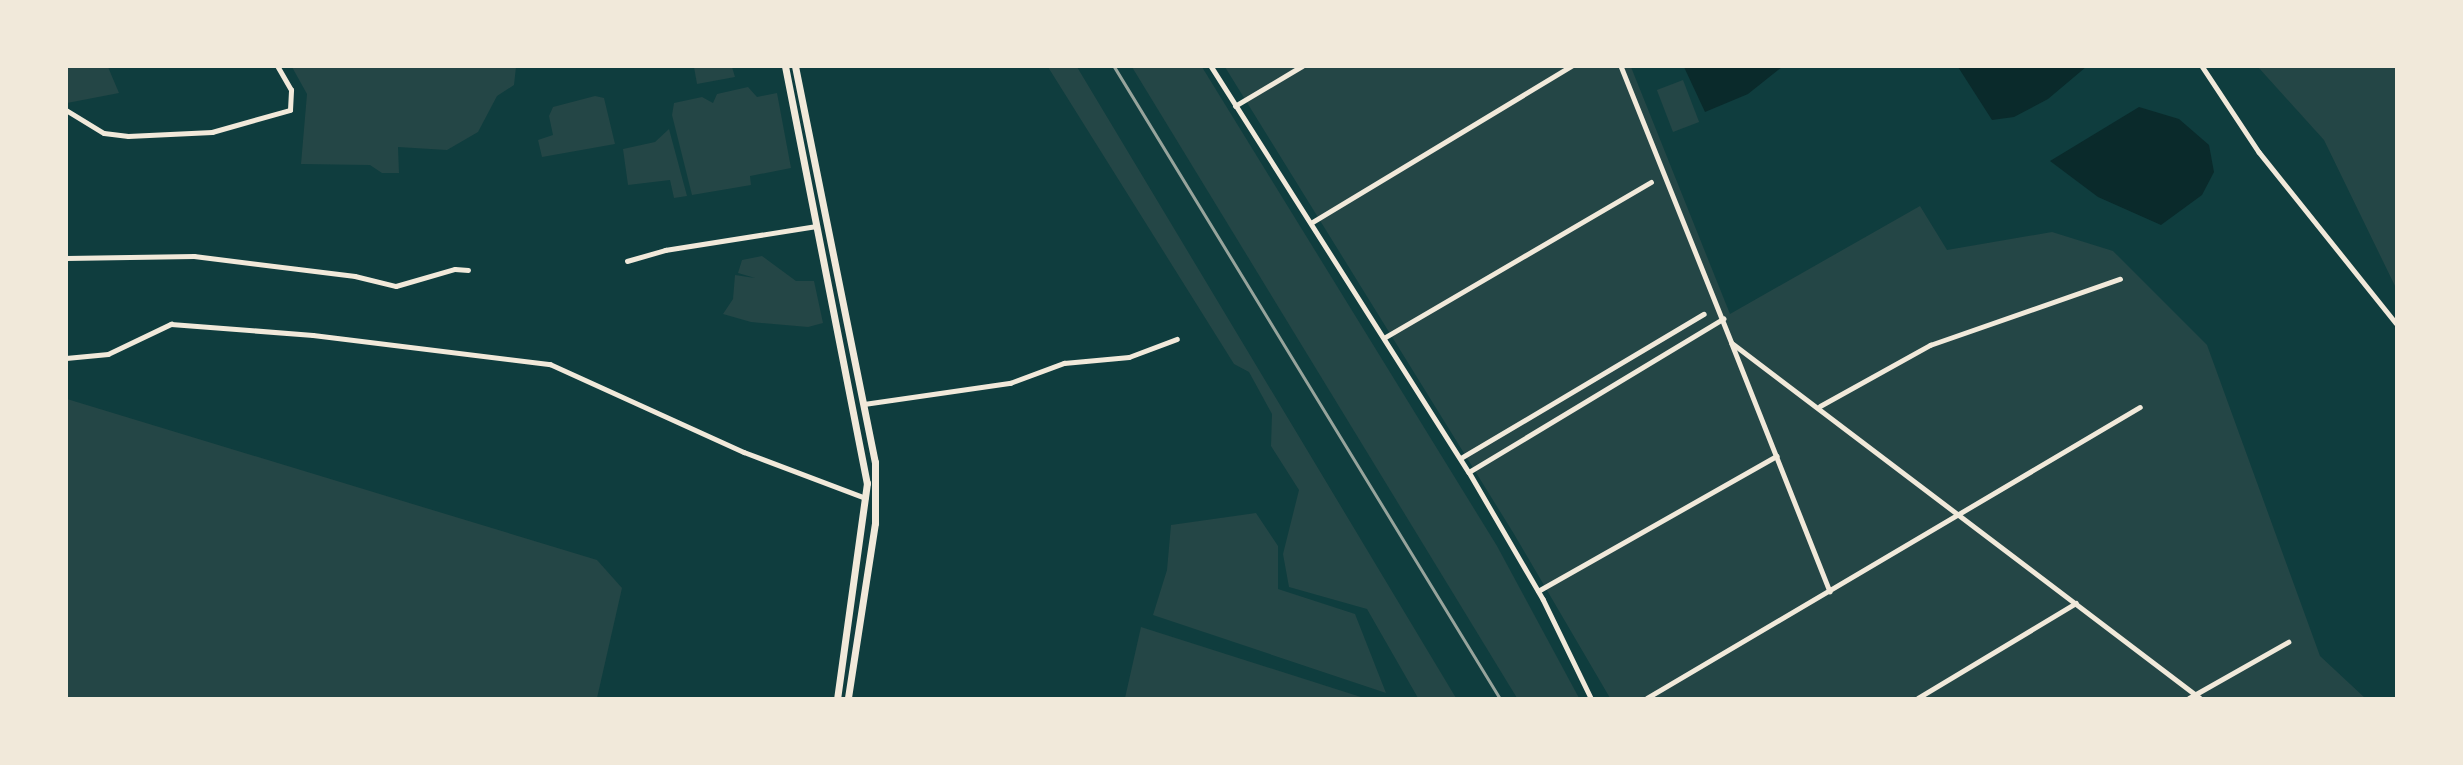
<!DOCTYPE html>
<style>
body{margin:0}
#map{position:relative;width:2463px;height:765px;overflow:hidden;background:#0f3d3e;font-family:"Source Sans 3",sans-serif}
div>[style]{position:absolute}
[style*='--x']{left:calc(var(--x)*1px);top:calc(var(--y)*1px);width:calc(var(--w)*1px);rotate:calc(var(--a)*1deg)}
.green>*{inset:0;background:#244646;transform-origin:0 0}
.water>*{inset:0;background:#0a2a2b}
.minor>*{height:4.5px;margin:-2.25px;padding:0 2.25px;transform-origin:2.25px;border-radius:2.25px;background:#f1e9da}
.primary>*{height:7px;margin:-3.5px;padding:0 3.5px;transform-origin:3.5px;border-radius:3.5px;background:#f1e9da}
.rail>*{height:2.5px;margin:-1.25px;padding:0 1.25px;transform-origin:1.25px;border-radius:1.25px;background:#97a49c}
span{translate:-50% -50%;white-space:nowrap;text-align:center;line-height:1.15;-webkit-text-stroke:7px #f1e9da;paint-order:stroke}
.frame{position:absolute;inset:0;border:68px solid #f1e9da;pointer-events:none}
</style>
<div id="map">
<div class="green">
<i style="clip-path:polygon(67px 66px,108px 67px,119px 93px,67px 103px)"></i>
<i style="clip-path:polygon(292px 67px,516px 67px,514px 85px,497px 96px,478px 132px,447px 150px,398px 147px,399px 173px,382px 173px,370px 165px,301px 164px,307px 94px)"></i>
<i style="clip-path:polygon(694px 67px,732px 67px,735px 77px,697px 84px)"></i>
<i style="clip-path:polygon(1048px 67px,1077px 67px,1456px 698px,1418px 698px,1367px 609px,1289px 587px,1283px 554px,1299px 490px,1271px 446px,1272px 414px,1249px 372px,1234px 364px)"></i>
<i style="clip-path:polygon(1132px 67px,1202px 67px,1497px 546px,1579px 698px,1517px 698px)"></i>
<i style="clip-path:polygon(1225px 67px,1631px 67px,1730px 314px,1920px 206px,1947px 250px,2052px 232px,2113px 251px,2207px 345px,2320px 656px,2365px 698px,1610px 698px,1514px 534px)"></i>
<i style="clip-path:polygon(2258px 67px,2396px 67px,2396px 288px,2324px 140px)"></i>
<i style="left:1683px;top:80px;width:45px;height:28px;rotate:69deg"></i>
<i style="clip-path:polygon(748px 87px,757px 97px,777px 93px,791px 168px,750px 176px,751px 185px,692px 195px,672px 115px,674px 103px,702px 97px,713px 103px,717px 94px)"></i>
<i style="clip-path:polygon(595px 96px,604px 98px,615px 144px,542px 157px,538px 140px,553px 135px,549px 116px,553px 107px)"></i>
<i style="clip-path:polygon(669px 129px,687px 196px,674px 198px,670px 180px,628px 185px,623px 149px,655px 142px)"></i>
<i style="clip-path:polygon(762px 256px,796px 281px,814px 281px,823px 323px,808px 327px,751px 322px,723px 314px,733px 299px,735px 275px,755px 278px,738px 273px,742px 260px)"></i>
<i style="clip-path:polygon(67px 399px,597px 560px,622px 588px,597px 698px,67px 698px)"></i>
<i style="clip-path:polygon(1256px 513px,1278px 546px,1278px 589px,1355px 614px,1386px 693px,1153px 615px,1167px 570px,1171px 525px)"></i>
<i style="clip-path:polygon(1141px 627px,1364px 698px,1125px 698px)"></i>
</div>
<div class="water">
<i style="clip-path:polygon(1684px 67px,1782px 67px,1748px 94px,1705px 112px)"></i>
<i style="clip-path:polygon(2086px 67px,2048px 99px,2014px 117px,1992px 120px,1958px 67px)"></i>
<i style="clip-path:polygon(2139px 107px,2179px 119px,2209px 145px,2214px 172px,2202px 195px,2161px 225px,2098px 197px,2050px 161px)"></i>
</div>
<div class="minor">
<i style="--x:1211;--y:66;--w:481;--a:57.6"></i>
<i style="--x:1469;--y:472;--w:147;--a:59.8"></i>
<i style="--x:1543;--y:599;--w:110;--a:64.1"></i>
<i style="--x:1621;--y:66;--w:298;--a:68.2"></i>
<i style="--x:1732;--y:343;--w:587;--a:37.18"></i>
<i style="--x:2202;--y:66;--w:103;--a:56.5"></i>
<i style="--x:2259;--y:152;--w:219;--a:51.3"></i>
<i style="--x:1235;--y:106;--w:78;--a:-30.8"></i>
<i style="--x:66;--y:110;--w:44;--a:31.2"></i>
<i style="--x:104;--y:133;--w:24;--a:7"></i>
<i style="--x:128;--y:136;--w:84;--a:-2.7"></i>
<i style="--x:212;--y:132;--w:81;--a:-15.8"></i>
<i style="--x:290;--y:110;--w:20;--a:-87"></i>
<i style="--x:291;--y:90;--w:28;--a:-120"></i>
<i style="--x:1311;--y:223;--w:304;--a:-31.1"></i>
<i style="--x:66;--y:258;--w:128;--a:-0.9"></i>
<i style="--x:194;--y:256;--w:162;--a:7.1"></i>
<i style="--x:355;--y:276;--w:42;--a:13.7"></i>
<i style="--x:396;--y:286;--w:61;--a:-16.1"></i>
<i style="--x:455;--y:269;--w:13;--a:4"></i>
<i style="--x:627;--y:261;--w:40;--a:-16"></i>
<i style="--x:665;--y:250;--w:153;--a:-9"></i>
<i style="--x:1384;--y:338;--w:309;--a:-30.3"></i>
<i style="--x:1732;--y:344;--w:266;--a:68.4"></i>
<i style="--x:66;--y:358;--w:42;--a:-5.4"></i>
<i style="--x:108;--y:354;--w:70;--a:-25.5"></i>
<i style="--x:171;--y:324;--w:142;--a:4.4"></i>
<i style="--x:313;--y:335;--w:239;--a:7"></i>
<i style="--x:550;--y:364;--w:213;--a:24.4"></i>
<i style="--x:744;--y:452;--w:130;--a:20.7"></i>
<i style="--x:864;--y:404;--w:148;--a:-8.2"></i>
<i style="--x:1010;--y:383;--w:58;--a:-20.3"></i>
<i style="--x:1064;--y:363;--w:65;--a:-5.3"></i>
<i style="--x:1129;--y:357;--w:51;--a:-20.6"></i>
<i style="--x:1820;--y:406;--w:126;--a:-29"></i>
<i style="--x:1930;--y:345;--w:201;--a:-19.2"></i>
<i style="--x:1461;--y:458;--w:282;--a:-30.7"></i>
<i style="--x:1469;--y:472;--w:297;--a:-31.1"></i>
<i style="--x:1538;--y:591;--w:274;--a:-29.5"></i>
<i style="--x:1647;--y:698;--w:572;--a:-30.55"></i>
<i style="--x:1918;--y:698;--w:184;--a:-31"></i>
<i style="--x:2189;--y:698;--w:114;--a:-29.5"></i>
</div>
<div class="primary">
<i style="--x:785;--y:66;--w:425;--a:78.9"></i>
<i style="--x:867;--y:483;--w:217;--a:97.9"></i>
<i style="--x:795;--y:66;--w:404;--a:78.6"></i>
<i style="--x:875;--y:462;--w:61;--a:90"></i>
<i style="--x:875;--y:523;--w:177;--a:98.8"></i>
</div>
<div class="rail">
<i style="--x:1114;--y:66;--w:741;--a:58.59"></i>
</div>
<div class="frame"></div>
</div>
